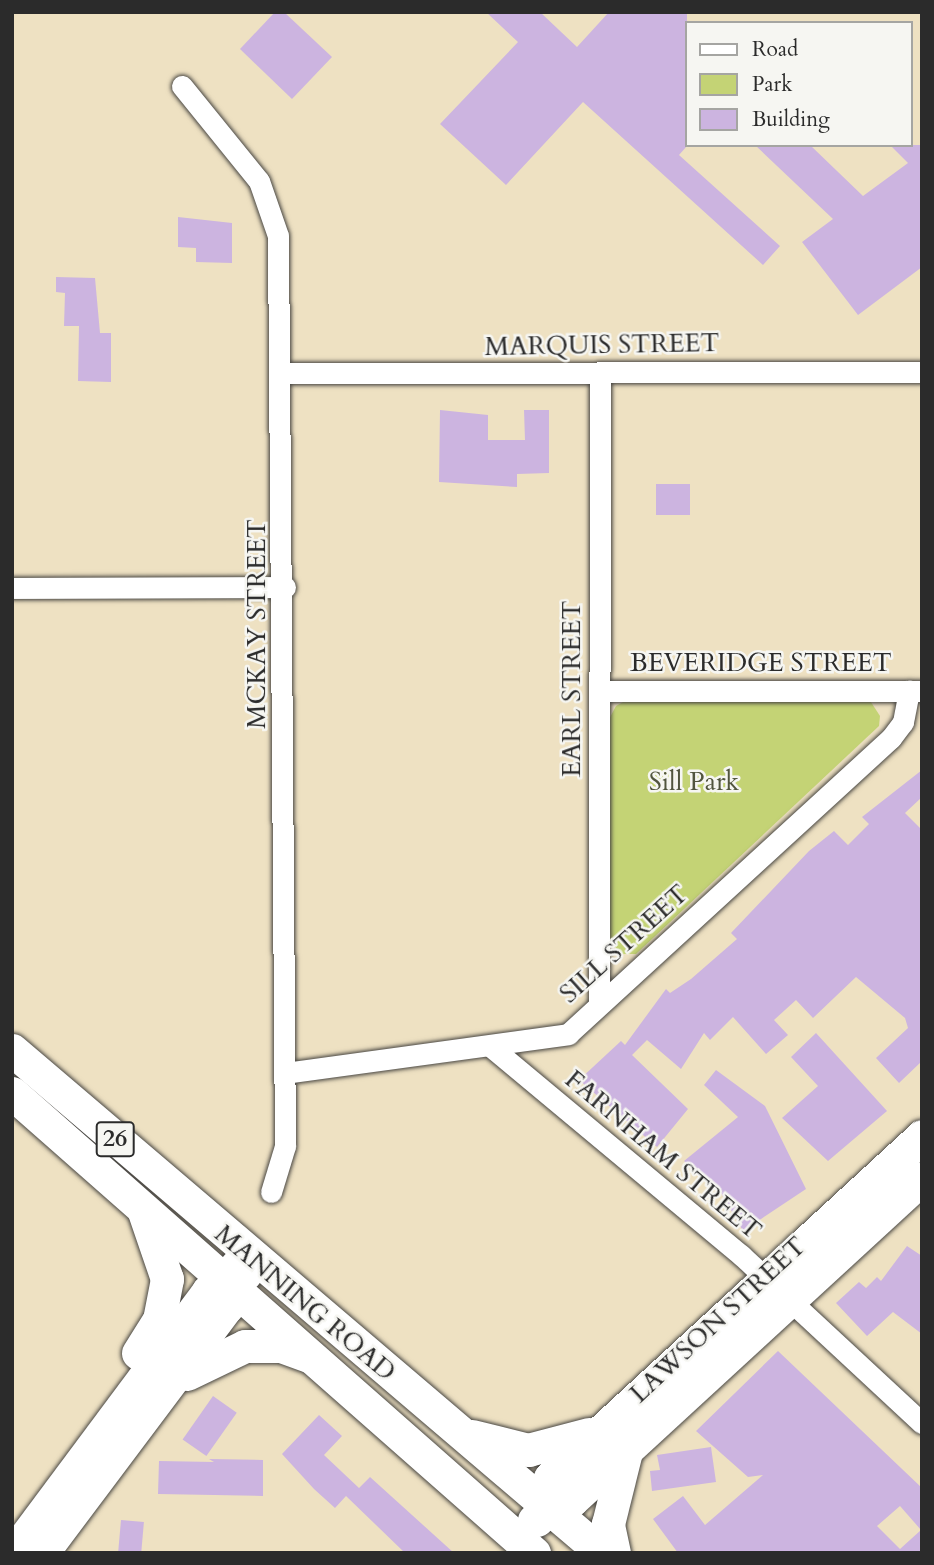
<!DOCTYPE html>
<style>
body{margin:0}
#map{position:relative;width:934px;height:1565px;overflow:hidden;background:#eee1c2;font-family:Cardo,serif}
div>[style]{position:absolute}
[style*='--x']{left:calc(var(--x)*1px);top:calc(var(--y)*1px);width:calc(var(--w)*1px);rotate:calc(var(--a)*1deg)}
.green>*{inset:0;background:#c4d375}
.building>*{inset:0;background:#ccb4e0;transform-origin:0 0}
.roads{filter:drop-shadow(0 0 2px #484642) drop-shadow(0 0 2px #484642)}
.street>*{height:21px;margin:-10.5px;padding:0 10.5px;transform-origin:10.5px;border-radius:10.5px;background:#fff}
.primary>*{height:33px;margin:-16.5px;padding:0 16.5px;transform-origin:16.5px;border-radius:16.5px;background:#fff}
span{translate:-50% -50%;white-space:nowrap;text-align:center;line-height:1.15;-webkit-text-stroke:5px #f6f6f2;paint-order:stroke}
.shield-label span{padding:2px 5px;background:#f6f6f2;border:2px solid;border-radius:5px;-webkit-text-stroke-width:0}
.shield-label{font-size:24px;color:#2b2b2b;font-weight:700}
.street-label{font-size:26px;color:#2b2b2b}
.park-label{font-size:26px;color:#51553e}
.frame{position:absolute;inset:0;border:14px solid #2b2b2b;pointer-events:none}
.legend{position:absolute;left:685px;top:21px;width:228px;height:126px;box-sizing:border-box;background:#f6f6f2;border:2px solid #a5a5a2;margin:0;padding:9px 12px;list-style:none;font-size:21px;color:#2b2b2b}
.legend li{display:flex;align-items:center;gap:14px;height:35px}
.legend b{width:35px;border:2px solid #a5a5a2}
</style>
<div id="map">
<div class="green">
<i style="clip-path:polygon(630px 698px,869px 699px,880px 716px,879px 726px,636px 954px,621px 954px,610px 941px,608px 721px,616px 706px)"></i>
</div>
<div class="building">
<i style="clip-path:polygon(275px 12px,284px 12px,332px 57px,292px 99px,240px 49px)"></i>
<i style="clip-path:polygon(486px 12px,540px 12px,577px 47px,609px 12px,687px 12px,687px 146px,679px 155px,780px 246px,763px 265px,583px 102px,506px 185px,440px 124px,518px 42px)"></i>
<i style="clip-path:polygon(755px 145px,810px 145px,863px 196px,908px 163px,890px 145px,922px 145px,922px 267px,858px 315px,802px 242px,833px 219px)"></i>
<i style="clip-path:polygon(178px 217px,232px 223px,232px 263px,196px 262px,196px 248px,178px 247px)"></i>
<i style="clip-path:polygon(56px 277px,95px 278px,100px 333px,111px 333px,111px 382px,78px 381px,79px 326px,64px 326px,65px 293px,56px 292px)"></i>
<i style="clip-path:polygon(440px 410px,488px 415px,488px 440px,525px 440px,524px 410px,549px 410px,549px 473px,517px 474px,517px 487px,439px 482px)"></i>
<i style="left:656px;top:484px;width:34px;height:31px"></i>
<i style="clip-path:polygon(922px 770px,922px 797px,905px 813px,922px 830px,922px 1061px,899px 1083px,876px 1058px,908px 1028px,905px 1018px,856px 977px,813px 1018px,796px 1000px,774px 1020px,788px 1035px,766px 1054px,733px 1017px,710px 1040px,704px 1033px,681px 1069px,647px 1040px,632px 1055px,688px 1109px,657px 1147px,579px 1080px,621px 1041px,625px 1045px,666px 989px,670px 993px,691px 979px,737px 939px,731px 933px,809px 851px,834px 831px,848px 845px,869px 824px,862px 817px)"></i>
<i style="clip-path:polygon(816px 1033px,887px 1111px,828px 1161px,782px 1118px,818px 1086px,791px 1057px)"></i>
<i style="clip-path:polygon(716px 1070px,765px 1106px,806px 1189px,743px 1231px,717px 1186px,713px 1189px,684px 1161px,738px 1117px,704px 1085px)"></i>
<i style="clip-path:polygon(907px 1246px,922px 1256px,922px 1334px,893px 1312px,867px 1336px,836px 1303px,859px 1282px,866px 1288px,877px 1277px,881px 1281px)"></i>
<i style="clip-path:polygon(evenodd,778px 1351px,922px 1488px,922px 1553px,678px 1553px,653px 1519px,683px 1496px,705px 1525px,763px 1475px,748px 1477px,696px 1431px,778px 1351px,900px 1506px,921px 1530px,900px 1549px,877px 1526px,900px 1506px)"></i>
<i style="left:213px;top:1396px;width:29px;height:53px;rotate:35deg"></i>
<i style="clip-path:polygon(319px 1415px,342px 1436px,324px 1455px,359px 1488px,370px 1477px,454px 1553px,405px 1553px,346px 1496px,335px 1508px,314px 1489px,282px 1454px)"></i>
<i style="clip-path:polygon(711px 1447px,716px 1482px,652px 1491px,650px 1471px,660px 1470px,657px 1455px)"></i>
<i style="clip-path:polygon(209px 1459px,263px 1460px,263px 1496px,158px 1494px,159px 1461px,214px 1462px)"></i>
<i style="left:121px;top:1520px;width:23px;height:33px;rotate:5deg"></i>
</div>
<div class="roads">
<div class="street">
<i style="--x:182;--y:86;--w:122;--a:51"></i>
<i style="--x:259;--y:181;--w:58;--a:70.9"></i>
<i style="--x:278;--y:236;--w:910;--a:89.56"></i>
<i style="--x:285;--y:1146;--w:48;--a:106.9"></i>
<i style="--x:283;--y:373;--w:639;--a:-0.09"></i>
<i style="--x:12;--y:588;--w:273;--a:-0.2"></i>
<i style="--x:601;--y:691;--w:321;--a:0"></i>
<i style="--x:599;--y:1004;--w:630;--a:-89.91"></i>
<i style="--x:490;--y:1046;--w:327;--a:39.8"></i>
<i style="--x:741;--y:1255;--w:247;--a:42.9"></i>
<i style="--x:285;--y:1073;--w:286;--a:-7.8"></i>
<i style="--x:568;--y:1034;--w:438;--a:-42.5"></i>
<i style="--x:891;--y:738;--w:20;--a:-53"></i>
<i style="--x:903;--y:722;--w:32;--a:-79"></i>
</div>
<div class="primary">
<i style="--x:12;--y:1050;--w:775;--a:40.45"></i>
<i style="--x:12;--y:1093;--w:696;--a:41.39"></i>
<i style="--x:138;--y:1353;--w:39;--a:-58"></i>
<i style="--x:159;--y:1320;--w:42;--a:-79"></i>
<i style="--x:167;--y:1279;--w:71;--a:-108.9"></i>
<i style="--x:187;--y:1374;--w:64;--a:-25.8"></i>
<i style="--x:245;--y:1346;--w:36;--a:0"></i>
<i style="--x:281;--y:1346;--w:30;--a:20"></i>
<i style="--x:472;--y:1436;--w:58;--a:14"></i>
<i style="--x:528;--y:1450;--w:63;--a:-14.7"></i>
<i style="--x:534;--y:1520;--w:43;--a:-27.8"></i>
<i style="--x:572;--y:1500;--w:476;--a:-42.6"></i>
<i style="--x:537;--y:1520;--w:44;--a:-72.8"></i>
<i style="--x:550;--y:1478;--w:505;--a:-42.59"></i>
<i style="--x:13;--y:1553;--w:327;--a:-53.3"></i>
<i style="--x:208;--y:1291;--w:41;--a:-24.7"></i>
<i style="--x:42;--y:1553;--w:308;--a:-53.1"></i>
<i style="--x:227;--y:1307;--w:42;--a:-77.6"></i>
<i style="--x:614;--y:1553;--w:30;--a:-102"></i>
<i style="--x:608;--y:1524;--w:75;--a:-76.1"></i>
</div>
</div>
<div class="shield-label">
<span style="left:115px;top:1139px">26</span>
</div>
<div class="street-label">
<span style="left:602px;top:345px;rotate:-1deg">MARQUIS STREET</span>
<span style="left:257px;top:624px;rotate:-90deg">MCKAY STREET</span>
<span style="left:761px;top:663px">BEVERIDGE STREET</span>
<span style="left:572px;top:689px;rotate:-90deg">EARL STREET</span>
<span style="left:624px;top:944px;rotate:-42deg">SILL STREET</span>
<span style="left:663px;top:1155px;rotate:40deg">FARNHAM STREET</span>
<span style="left:305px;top:1303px;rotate:40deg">MANNING ROAD</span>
<span style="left:718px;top:1320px;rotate:-43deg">LAWSON STREET</span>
</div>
<div class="park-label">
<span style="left:694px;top:782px">Sill Park</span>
</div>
<div class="frame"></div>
<ul class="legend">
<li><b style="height:9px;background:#fff"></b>Road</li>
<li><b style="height:19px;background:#c4d375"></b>Park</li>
<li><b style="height:19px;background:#ccb4e0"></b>Building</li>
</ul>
</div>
